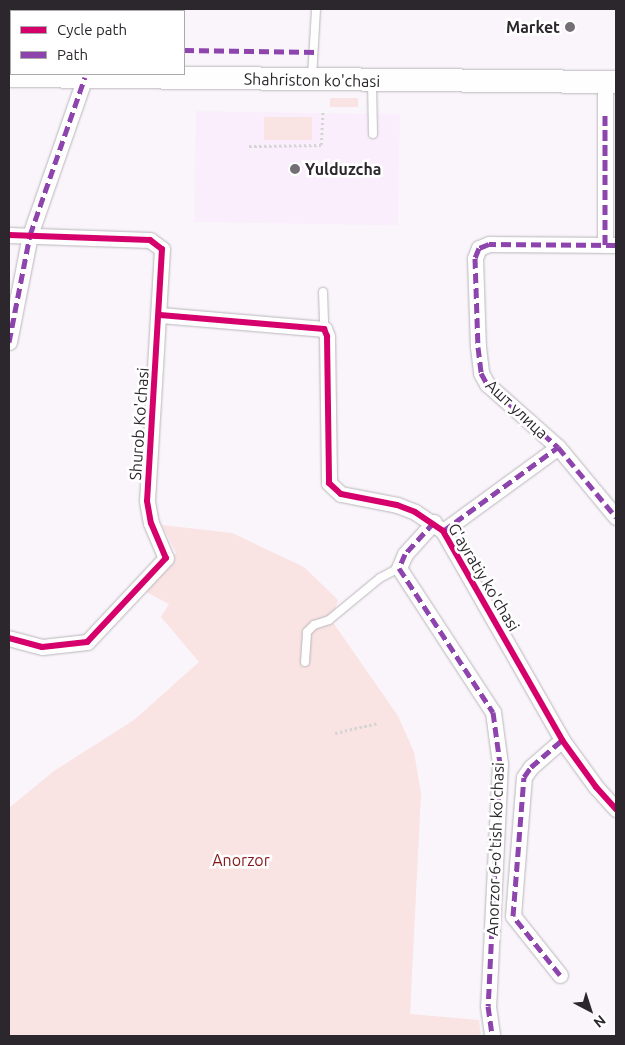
<!DOCTYPE html>
<meta charset="utf-8">
<style>
body{margin:0}
#map{position:relative;width:625px;height:1045px;overflow:hidden;background:#faf5fb;font-family:Ubuntu,sans-serif}
div>[style]{position:absolute}
[style*='--x']{left:calc(var(--x)*1px);top:calc(var(--y)*1px);width:calc(var(--w)*1px);rotate:calc(var(--a)*1deg)}
.built>*{inset:0;background:#faeefd;transform-origin:0 0}
.green>*{inset:0;background:#f9e3e3;transform-origin:0 0}
.path>*{height:2.5px;margin-top:-1.25px;transform-origin:0;background:repeating-linear-gradient(90deg,#d6d5d6 0 2.5px,transparent 0 5px)}
.roads{filter:drop-shadow(0 0 1px #bab6bb) drop-shadow(0 0 1px #bab6bb)}
.lane>*{height:8px;margin:-4px;padding:0 4px;transform-origin:4px;border-radius:4px;background:#fefefe}
.street>*{height:15px;margin:-7.5px;padding:0 7.5px;transform-origin:7.5px;border-radius:7.5px;background:#fefefe}
.secondary>*{height:22px;margin:-11px;padding:0 11px;transform-origin:11px;border-radius:11px;background:#fefefe}
.quiet>*{height:5px;margin-top:-2.5px;transform-origin:0;background:repeating-linear-gradient(90deg,#8e44ad 0 10px,transparent 0 15px)}
.cycleway>*{height:6px;margin:-3px;padding:0 3px;transform-origin:3px;border-radius:3px;background:#d6006c}
.dots>*{width:14px;height:14px;translate:-50% -50%;box-sizing:border-box;border:2px solid #fff;border-radius:50%}
span{translate:-50% -50%;white-space:nowrap;text-align:center;line-height:1.15;-webkit-text-stroke:5px #fff;paint-order:stroke}
.poi-label{font-size:16px;color:#2b272c;font-weight:700}
.right{translate:-100% -50%;text-align:right}
.left{translate:0 -50%;text-align:left}
.street-label{font-size:16px;color:#2b272c}
.park-label{font-size:16px;color:#86191c}
.frame{position:absolute;inset:0;border:10px solid #2b272c;pointer-events:none}
.legend{position:absolute;left:10px;top:10px;width:175px;height:65px;box-sizing:border-box;background:#fff;border:1px solid #aaa9ab;margin:0;padding:6px 9px;list-style:none;font-size:15px;color:#2b272c}
.legend li{display:flex;align-items:center;gap:10px;height:25px}
.legend b{width:25px;border:1px solid #aaa9ab}
.north{position:absolute;left:565px;top:985px;width:50px;height:50px;-webkit-text-stroke:4px #fff;paint-order:stroke;rotate:140deg;font-size:14px;font-weight:700;line-height:20px;text-align:center;color:#2b272c}
.north::after{content:'';display:block;margin:auto;width:18px;height:22px;background:#2b272c;clip-path:polygon(50% 0,100% 100%,50% 72%,0 100%)}
</style>
<div id="map">
<div class="built">
<i style="left:196px;top:111px;width:204px;height:111px;rotate:1deg"></i>
</div>
<div class="green">
<i style="left:330px;top:98px;width:28px;height:9px"></i>
<i style="left:264px;top:117px;width:48px;height:23px"></i>
<i style="clip-path:polygon(162px 525px,232px 533px,304px 567px,338px 600px,332px 621px,398px 716px,414px 752px,421px 793px,410px 1014px,479px 1020px,481px 1036px,9px 1036px,9px 808px,54px 771px,134px 720px,199px 662px,161px 617px,169px 604px,146px 592px,176px 553px)"></i>
</div>
<div class="path">
<i style="--x:249;--y:146;--w:72;--a:-0.8"></i>
<i style="--x:321;--y:145;--w:35;--a:-87"></i>
<i style="--x:335;--y:733;--w:44;--a:-13.1"></i>
</div>
<div class="roads">
<div class="lane">
<i style="--x:9;--y:10;--w:1;--a:-90"></i>
<i style="--x:312;--y:77;--w:68;--a:-86.6"></i>
<i style="--x:372;--y:82;--w:52;--a:88.9"></i>
<i style="--x:323;--y:292;--w:37;--a:88"></i>
<i style="--x:305;--y:662;--w:30;--a:-86"></i>
<i style="--x:307;--y:632;--w:10;--a:-45"></i>
<i style="--x:314;--y:625;--w:16;--a:-18"></i>
<i style="--x:329;--y:620;--w:66;--a:-39.5"></i>
<i style="--x:380;--y:578;--w:21;--a:-28"></i>
</div>
<div class="street">
<i style="--x:605;--y:82;--w:163;--a:90"></i>
<i style="--x:9;--y:235;--w:141;--a:2"></i>
<i style="--x:150;--y:240;--w:15;--a:37"></i>
<i style="--x:162;--y:249;--w:252;--a:93.4"></i>
<i style="--x:147;--y:501;--w:22;--a:80"></i>
<i style="--x:151;--y:523;--w:38;--a:67"></i>
<i style="--x:166;--y:558;--w:115;--a:133.2"></i>
<i style="--x:87;--y:642;--w:45;--a:173.7"></i>
<i style="--x:42;--y:647;--w:34;--a:-165"></i>
<i style="--x:616;--y:245;--w:127;--a:-179.5"></i>
<i style="--x:489;--y:244;--w:11;--a:158"></i>
<i style="--x:479;--y:248;--w:11;--a:112"></i>
<i style="--x:475;--y:258;--w:89;--a:88.1"></i>
<i style="--x:478;--y:347;--w:26;--a:83"></i>
<i style="--x:481;--y:373;--w:13;--a:61"></i>
<i style="--x:487;--y:384;--w:95;--a:41.6"></i>
<i style="--x:558;--y:447;--w:91;--a:50.4"></i>
<i style="--x:160;--y:315;--w:165;--a:4.9"></i>
<i style="--x:324;--y:329;--w:8;--a:67"></i>
<i style="--x:327;--y:336;--w:147;--a:89.2"></i>
<i style="--x:329;--y:483;--w:16;--a:43"></i>
<i style="--x:341;--y:494;--w:57;--a:11.1"></i>
<i style="--x:397;--y:505;--w:19;--a:21"></i>
<i style="--x:415;--y:512;--w:34;--a:34"></i>
<i style="--x:443;--y:531;--w:241;--a:60.3"></i>
<i style="--x:562;--y:740;--w:58;--a:54.1"></i>
<i style="--x:596;--y:787;--w:30;--a:48"></i>
<i style="--x:9;--y:342;--w:109;--a:-78.9"></i>
<i style="--x:30;--y:235;--w:167;--a:-70.8"></i>
<i style="--x:434;--y:522;--w:43;--a:132.2"></i>
<i style="--x:405;--y:554;--w:15;--a:113"></i>
<i style="--x:399;--y:568;--w:172;--a:56.9"></i>
<i style="--x:493;--y:712;--w:52;--a:82.3"></i>
<i style="--x:500;--y:764;--w:242;--a:92.8"></i>
<i style="--x:488;--y:1006;--w:30;--a:82"></i>
<i style="--x:443;--y:531;--w:142;--a:-36.1"></i>
<i style="--x:560;--y:975;--w:75;--a:-128.5"></i>
<i style="--x:513;--y:916;--w:139;--a:-85.5"></i>
<i style="--x:524;--y:777;--w:12;--a:-55"></i>
<i style="--x:531;--y:767;--w:41;--a:-41.1"></i>
</div>
<div class="secondary">
<i style="--x:9;--y:76;--w:607;--a:0.57"></i>
</div>
</div>
<div class="quiet">
<i style="--x:65;--y:11;--w:2;--a:-63"></i>
<i style="--x:184;--y:50;--w:134;--a:0.9"></i>
<i style="--x:605;--y:245;--w:133;--a:-90"></i>
<i style="--x:616;--y:245;--w:127;--a:-179.5"></i>
<i style="--x:489;--y:244;--w:11;--a:158"></i>
<i style="--x:479;--y:248;--w:11;--a:112"></i>
<i style="--x:475;--y:258;--w:89;--a:88.1"></i>
<i style="--x:478;--y:347;--w:26;--a:83"></i>
<i style="--x:481;--y:373;--w:13;--a:61"></i>
<i style="--x:487;--y:384;--w:95;--a:41.6"></i>
<i style="--x:558;--y:447;--w:91;--a:50.4"></i>
<i style="--x:9;--y:342;--w:109;--a:-78.9"></i>
<i style="--x:30;--y:235;--w:167;--a:-70.8"></i>
<i style="--x:434;--y:522;--w:43;--a:132.2"></i>
<i style="--x:405;--y:554;--w:15;--a:113"></i>
<i style="--x:399;--y:568;--w:172;--a:56.9"></i>
<i style="--x:493;--y:712;--w:52;--a:82.3"></i>
<i style="--x:500;--y:764;--w:242;--a:92.8"></i>
<i style="--x:488;--y:1006;--w:30;--a:82"></i>
<i style="--x:443;--y:531;--w:142;--a:-36.1"></i>
<i style="--x:560;--y:975;--w:75;--a:-128.5"></i>
<i style="--x:513;--y:916;--w:139;--a:-85.5"></i>
<i style="--x:524;--y:777;--w:12;--a:-55"></i>
<i style="--x:531;--y:767;--w:41;--a:-41.1"></i>
</div>
<div class="cycleway">
<i style="--x:9;--y:235;--w:141;--a:2"></i>
<i style="--x:150;--y:240;--w:15;--a:37"></i>
<i style="--x:162;--y:249;--w:252;--a:93.4"></i>
<i style="--x:147;--y:501;--w:22;--a:80"></i>
<i style="--x:151;--y:523;--w:38;--a:67"></i>
<i style="--x:166;--y:558;--w:115;--a:133.2"></i>
<i style="--x:87;--y:642;--w:45;--a:173.7"></i>
<i style="--x:42;--y:647;--w:34;--a:-165"></i>
<i style="--x:160;--y:315;--w:165;--a:4.9"></i>
<i style="--x:324;--y:329;--w:8;--a:67"></i>
<i style="--x:327;--y:336;--w:147;--a:89.2"></i>
<i style="--x:329;--y:483;--w:16;--a:43"></i>
<i style="--x:341;--y:494;--w:57;--a:11.1"></i>
<i style="--x:397;--y:505;--w:19;--a:21"></i>
<i style="--x:415;--y:512;--w:34;--a:34"></i>
<i style="--x:443;--y:531;--w:241;--a:60.3"></i>
<i style="--x:562;--y:740;--w:58;--a:54.1"></i>
<i style="--x:596;--y:787;--w:30;--a:48"></i>
</div>
<div class="dots">
<i style="left:570px;top:27px;background:#736f74"></i>
<i style="left:295px;top:169px;background:#736f74"></i>
</div>
<div class="poi-label">
<span class="right" style="left:560px;top:27px">Market</span>
<span class="left" style="left:305px;top:169px">Yulduzcha</span>
</div>
<div class="street-label">
<span style="left:312px;top:80px;rotate:1deg">Shahriston ko'chasi</span>
<span style="left:517px;top:409px;rotate:43deg">Ашт улица</span>
<span style="left:139px;top:424px;rotate:-86deg">Shurob Ko'chasi</span>
<span style="left:484px;top:577px;rotate:59deg">G'ayratiy ko'chasi</span>
<span style="left:495px;top:849px;rotate:-88deg">Anorzor 6-o'tish ko'chasi</span>
</div>
<div class="park-label">
<span style="left:241px;top:860px">Anorzor</span>
</div>
<div class="frame"></div>
<ul class="legend">
<li><b style="height:6px;background:#d6006c"></b>Cycle path</li>
<li><b style="height:6px;background:#8e44ad"></b>Path</li>
</ul>
<div class="north">N</div>
</div>
